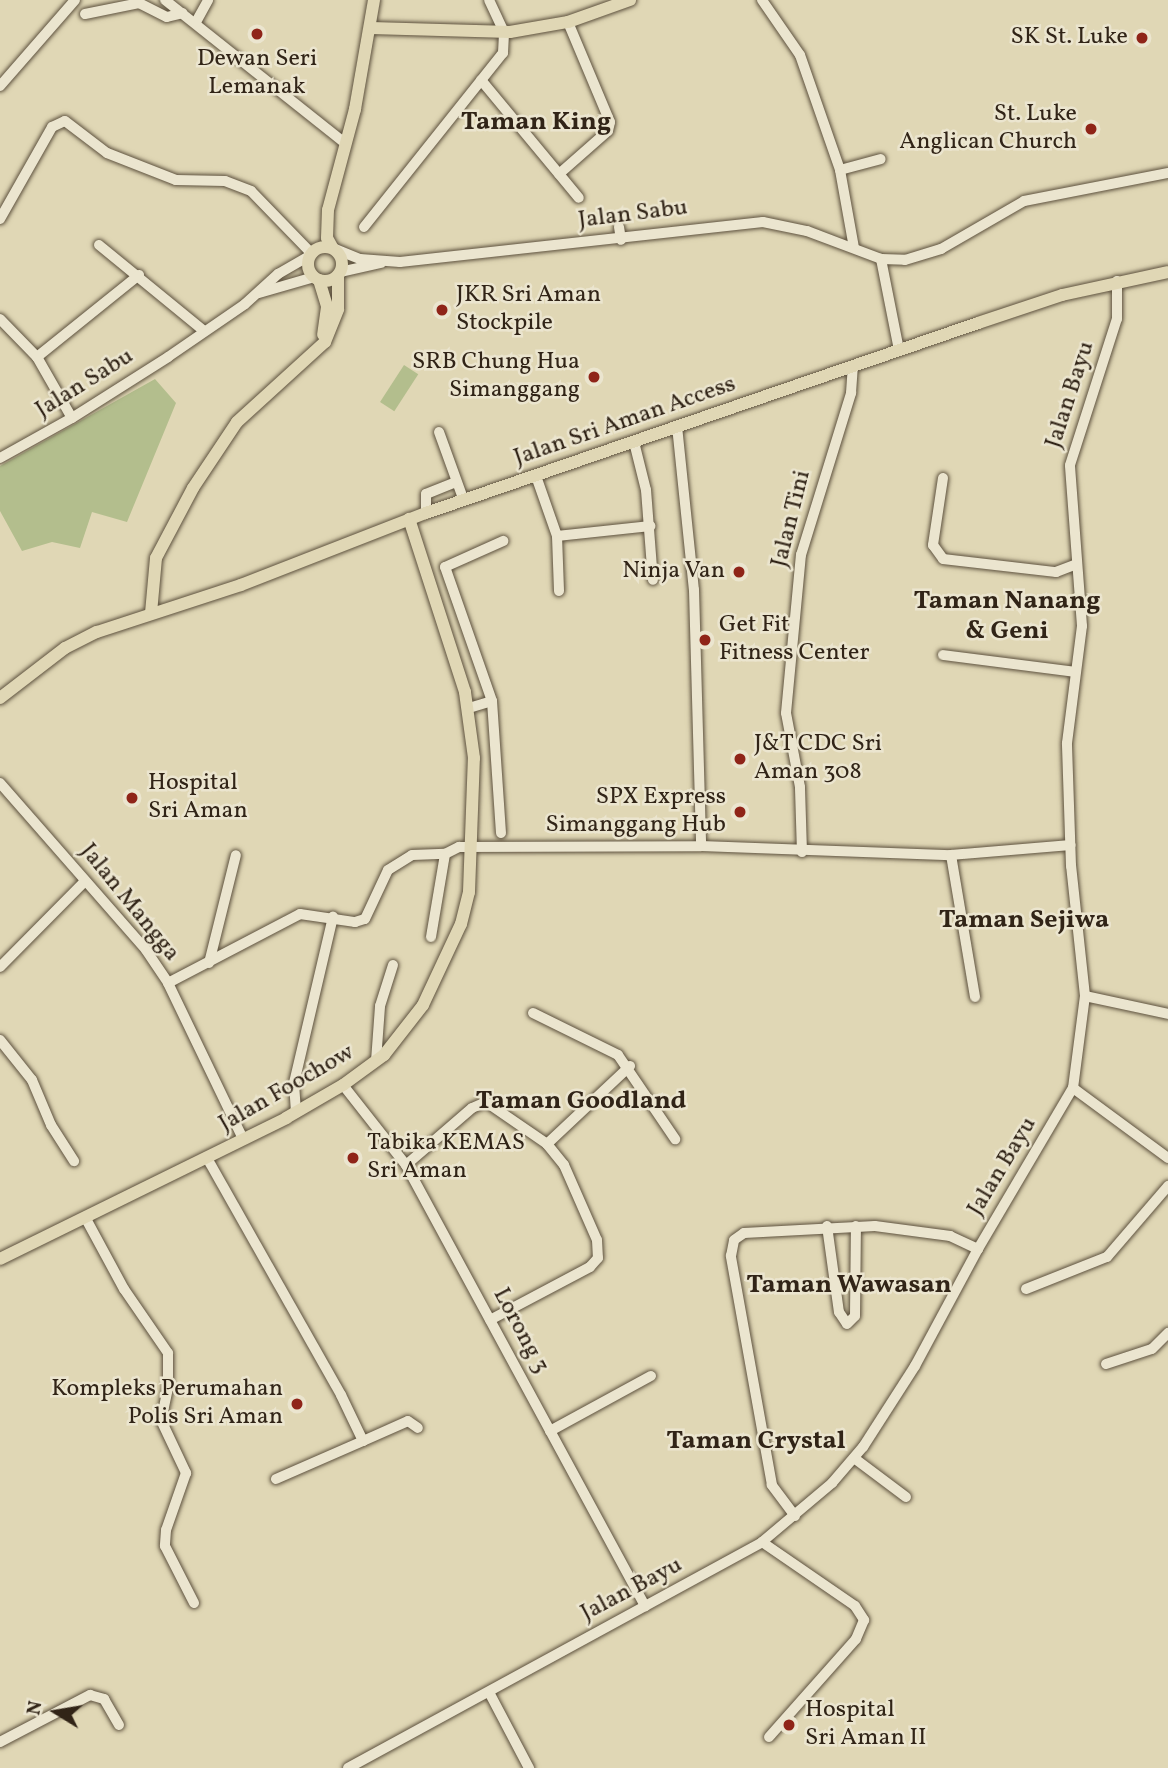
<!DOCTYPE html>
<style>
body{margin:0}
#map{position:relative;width:1168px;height:1768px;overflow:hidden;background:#e0d7b5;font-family:Vollkorn,serif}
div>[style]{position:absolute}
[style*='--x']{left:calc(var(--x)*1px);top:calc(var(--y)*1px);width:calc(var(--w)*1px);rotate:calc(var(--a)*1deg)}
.green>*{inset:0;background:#b3be8d;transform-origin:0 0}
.roads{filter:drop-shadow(0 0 2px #5d513e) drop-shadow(0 0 2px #5d513e)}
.minor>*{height:10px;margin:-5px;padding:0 5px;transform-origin:5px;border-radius:5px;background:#ebe5cf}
.major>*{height:12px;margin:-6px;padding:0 6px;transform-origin:6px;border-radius:6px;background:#e0d7b5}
.major>.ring{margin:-6px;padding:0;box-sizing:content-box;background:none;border:12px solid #e0d7b5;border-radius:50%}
.dots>*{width:19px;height:19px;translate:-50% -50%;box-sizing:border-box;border:4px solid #ebe5cf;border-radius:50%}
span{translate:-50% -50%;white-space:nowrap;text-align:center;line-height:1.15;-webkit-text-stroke:5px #ebe5cf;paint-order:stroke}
.poi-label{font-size:24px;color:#312417}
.right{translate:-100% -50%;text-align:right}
.left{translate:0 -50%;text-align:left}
.street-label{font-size:24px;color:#312417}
.neighbourhood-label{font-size:26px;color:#312417;font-weight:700}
.north{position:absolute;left:21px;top:1677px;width:70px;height:70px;-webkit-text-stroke:5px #ebe5cf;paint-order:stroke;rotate:281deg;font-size:19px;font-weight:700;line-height:28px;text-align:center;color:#312417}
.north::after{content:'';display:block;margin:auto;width:24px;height:32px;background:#312417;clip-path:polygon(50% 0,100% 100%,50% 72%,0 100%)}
</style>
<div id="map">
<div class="green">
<i style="left:404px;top:365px;width:17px;height:44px;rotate:33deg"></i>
<i style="clip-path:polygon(155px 379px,176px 403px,127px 522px,92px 512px,80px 548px,52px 542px,22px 551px,0 511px,0 466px)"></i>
</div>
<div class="roads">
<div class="minor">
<i style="--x:165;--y:0;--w:231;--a:38.5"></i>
<i style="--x:762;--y:0;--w:67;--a:55.4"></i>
<i style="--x:800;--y:55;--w:122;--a:70.8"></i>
<i style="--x:840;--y:170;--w:79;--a:79.8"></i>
<i style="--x:85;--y:14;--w:55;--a:-11.5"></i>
<i style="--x:139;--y:3;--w:31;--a:27"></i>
<i style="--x:167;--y:17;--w:16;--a:-14"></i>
<i style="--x:196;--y:22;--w:25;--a:-61"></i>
<i style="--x:481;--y:80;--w:153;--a:50.3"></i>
<i style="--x:0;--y:86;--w:114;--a:-48.9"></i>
<i style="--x:840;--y:170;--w:42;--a:-15"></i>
<i style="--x:559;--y:174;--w:65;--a:-41.3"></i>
<i style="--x:608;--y:131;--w:9;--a:-77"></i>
<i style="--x:610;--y:122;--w:108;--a:-112.8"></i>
<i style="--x:0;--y:219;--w:106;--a:-60.5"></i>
<i style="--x:52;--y:127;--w:14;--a:-25"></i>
<i style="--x:65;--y:121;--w:53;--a:37.3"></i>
<i style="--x:107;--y:153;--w:74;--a:21.4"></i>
<i style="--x:176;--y:180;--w:49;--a:1.2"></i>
<i style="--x:225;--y:181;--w:28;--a:21"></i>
<i style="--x:251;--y:191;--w:86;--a:45.9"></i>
<i style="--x:364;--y:227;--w:223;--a:-51.4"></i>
<i style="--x:503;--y:53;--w:21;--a:-87"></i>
<i style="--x:504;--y:32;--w:35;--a:-115"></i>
<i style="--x:619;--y:227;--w:13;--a:81"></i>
<i style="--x:99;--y:245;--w:136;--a:39.3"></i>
<i style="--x:335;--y:249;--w:27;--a:22"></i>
<i style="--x:360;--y:259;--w:40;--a:4.3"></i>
<i style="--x:400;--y:262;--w:365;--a:-6.3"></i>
<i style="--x:763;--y:222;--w:45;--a:11.6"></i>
<i style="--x:807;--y:231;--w:79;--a:20.7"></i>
<i style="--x:340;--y:272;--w:42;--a:-12.4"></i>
<i style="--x:259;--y:293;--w:57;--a:-16.2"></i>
<i style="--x:0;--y:319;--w:53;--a:45.8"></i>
<i style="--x:37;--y:357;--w:70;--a:60.2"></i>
<i style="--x:899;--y:350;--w:93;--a:-101.2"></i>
<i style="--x:881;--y:259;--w:24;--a:2"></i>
<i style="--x:905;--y:260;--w:38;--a:-17"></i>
<i style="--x:941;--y:249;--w:96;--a:-30"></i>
<i style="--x:1024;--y:201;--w:147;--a:-11"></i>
<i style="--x:37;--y:357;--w:131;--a:-38.8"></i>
<i style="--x:677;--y:426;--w:165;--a:84.1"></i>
<i style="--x:694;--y:590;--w:256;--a:88.4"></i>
<i style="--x:439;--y:432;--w:73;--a:70.1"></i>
<i style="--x:634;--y:442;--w:49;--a:76"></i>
<i style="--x:646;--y:490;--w:90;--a:85.6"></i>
<i style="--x:0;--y:458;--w:82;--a:-29.1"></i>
<i style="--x:72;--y:418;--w:114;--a:-32.4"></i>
<i style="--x:168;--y:357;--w:93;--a:-34.5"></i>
<i style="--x:245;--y:304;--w:45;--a:-42.3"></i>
<i style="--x:278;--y:274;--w:36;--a:-30"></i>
<i style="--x:536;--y:476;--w:64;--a:70.7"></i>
<i style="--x:557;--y:536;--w:55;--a:87.9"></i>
<i style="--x:943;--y:478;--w:68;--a:98.5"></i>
<i style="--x:933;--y:545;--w:17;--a:54"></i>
<i style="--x:943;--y:559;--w:114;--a:6.6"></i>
<i style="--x:1056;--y:572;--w:22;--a:-21"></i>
<i style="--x:426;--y:513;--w:19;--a:-90"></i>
<i style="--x:426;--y:494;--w:32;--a:-22"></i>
<i style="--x:557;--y:536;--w:94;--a:-6.1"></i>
<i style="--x:943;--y:655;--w:133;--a:7.3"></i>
<i style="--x:469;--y:708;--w:24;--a:-17"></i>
<i style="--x:0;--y:783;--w:222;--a:48.8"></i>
<i style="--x:146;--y:950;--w:40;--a:56"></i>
<i style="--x:168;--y:983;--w:173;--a:64.3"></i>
<i style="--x:501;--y:833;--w:132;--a:-93.9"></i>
<i style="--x:492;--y:701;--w:142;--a:-109.3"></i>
<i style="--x:445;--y:567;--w:64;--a:-24.1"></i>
<i style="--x:802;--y:852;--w:65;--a:-91.8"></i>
<i style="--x:800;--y:787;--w:75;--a:-100.7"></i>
<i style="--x:786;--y:713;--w:159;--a:-84.6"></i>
<i style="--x:801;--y:555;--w:170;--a:-72.8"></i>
<i style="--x:851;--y:393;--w:27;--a:-86"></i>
<i style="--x:951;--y:855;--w:144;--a:80.4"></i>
<i style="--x:431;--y:937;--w:84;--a:-80.4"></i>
<i style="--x:209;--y:963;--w:111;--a:-76"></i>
<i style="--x:0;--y:967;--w:121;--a:-45.3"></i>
<i style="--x:168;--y:983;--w:149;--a:-27.6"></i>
<i style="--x:300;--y:914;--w:56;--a:8.3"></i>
<i style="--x:355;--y:922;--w:10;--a:-17"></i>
<i style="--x:365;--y:919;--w:54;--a:-64.9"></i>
<i style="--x:388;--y:870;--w:28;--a:-32"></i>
<i style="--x:412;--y:855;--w:33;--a:-2"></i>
<i style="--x:445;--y:854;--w:16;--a:-27"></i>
<i style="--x:459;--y:847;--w:242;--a:-0.2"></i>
<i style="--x:701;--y:846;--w:250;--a:2.1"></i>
<i style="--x:951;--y:855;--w:120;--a:-4.8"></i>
<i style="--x:1085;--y:996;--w:85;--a:12.2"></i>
<i style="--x:533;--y:1013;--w:95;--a:26.3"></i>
<i style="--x:618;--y:1055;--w:102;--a:55.8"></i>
<i style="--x:0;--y:1040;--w:51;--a:51.3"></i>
<i style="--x:32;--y:1080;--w:49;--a:67.1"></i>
<i style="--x:51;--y:1125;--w:43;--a:57.4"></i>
<i style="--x:376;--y:1061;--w:55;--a:-85.8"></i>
<i style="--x:380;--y:1006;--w:43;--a:-72.4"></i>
<i style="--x:343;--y:1085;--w:102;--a:51.8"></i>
<i style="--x:406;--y:1165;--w:502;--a:61.54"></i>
<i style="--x:1073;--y:1088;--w:118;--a:36.4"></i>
<i style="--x:296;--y:1112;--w:29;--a:-94"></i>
<i style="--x:294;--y:1083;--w:171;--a:-76.8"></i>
<i style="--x:547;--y:1144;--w:114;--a:-43.2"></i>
<i style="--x:207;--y:1158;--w:272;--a:60.5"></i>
<i style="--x:341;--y:1395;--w:51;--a:64.4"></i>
<i style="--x:363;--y:1441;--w:95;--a:156.4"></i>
<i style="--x:406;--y:1165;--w:87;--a:-40.8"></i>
<i style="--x:472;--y:1108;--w:15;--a:-23"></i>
<i style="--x:486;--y:1102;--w:74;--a:34.5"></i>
<i style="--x:547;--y:1144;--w:27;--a:51"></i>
<i style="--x:564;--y:1165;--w:82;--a:66.3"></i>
<i style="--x:597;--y:1240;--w:18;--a:87"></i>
<i style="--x:598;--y:1258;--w:12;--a:132"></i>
<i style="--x:590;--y:1267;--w:113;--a:152.1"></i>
<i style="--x:85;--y:1217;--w:82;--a:61.6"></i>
<i style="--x:124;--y:1289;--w:78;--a:55.5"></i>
<i style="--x:168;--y:1353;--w:35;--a:90"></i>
<i style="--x:168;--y:1388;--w:33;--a:102"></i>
<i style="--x:161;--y:1420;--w:59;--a:64.7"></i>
<i style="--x:186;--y:1473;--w:60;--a:109.3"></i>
<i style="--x:166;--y:1530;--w:16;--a:94"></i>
<i style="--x:165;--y:1546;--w:64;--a:63"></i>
<i style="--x:827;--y:1226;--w:87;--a:82.1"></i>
<i style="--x:839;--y:1312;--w:14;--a:56"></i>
<i style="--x:847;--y:1324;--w:11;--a:-45"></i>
<i style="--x:855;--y:1316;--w:90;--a:-89.4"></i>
<i style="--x:1026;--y:1289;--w:87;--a:-21.6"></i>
<i style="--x:1107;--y:1257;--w:94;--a:-49.3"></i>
<i style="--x:1106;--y:1364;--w:48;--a:-18.1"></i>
<i style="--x:1152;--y:1349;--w:23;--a:-45"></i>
<i style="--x:550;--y:1431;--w:115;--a:-28.6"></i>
<i style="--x:363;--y:1441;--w:49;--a:-24"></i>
<i style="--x:408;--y:1421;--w:12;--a:35"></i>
<i style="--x:854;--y:1458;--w:65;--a:36.9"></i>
<i style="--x:795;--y:1516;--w:39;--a:-127"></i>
<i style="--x:772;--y:1485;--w:233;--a:-100.2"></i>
<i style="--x:731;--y:1256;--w:16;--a:-79"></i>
<i style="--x:734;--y:1240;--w:12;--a:-35"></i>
<i style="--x:744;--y:1233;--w:131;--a:-3.1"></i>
<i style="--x:875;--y:1226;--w:76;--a:7.6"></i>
<i style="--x:950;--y:1236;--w:31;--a:25"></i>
<i style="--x:762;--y:1542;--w:113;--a:34.5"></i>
<i style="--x:855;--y:1606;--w:17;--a:57"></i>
<i style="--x:864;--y:1620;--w:21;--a:113"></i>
<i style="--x:856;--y:1639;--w:131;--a:131.6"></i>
<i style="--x:490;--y:1694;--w:84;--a:62.2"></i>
<i style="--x:0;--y:1742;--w:102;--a:-27.6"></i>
<i style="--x:90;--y:1695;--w:15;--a:16"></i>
<i style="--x:104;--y:1699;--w:30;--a:60"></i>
<i style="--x:348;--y:1768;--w:472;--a:-28.6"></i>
<i style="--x:762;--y:1542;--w:92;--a:-40.1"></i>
<i style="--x:832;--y:1483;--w:48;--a:-49.3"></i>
<i style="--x:863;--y:1447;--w:96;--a:-57.3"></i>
<i style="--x:915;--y:1366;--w:133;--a:-61.7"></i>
<i style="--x:978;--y:1249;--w:187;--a:-59.5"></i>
<i style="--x:1073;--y:1088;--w:93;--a:-82.6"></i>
<i style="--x:1085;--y:996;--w:131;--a:-96.1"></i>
<i style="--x:1071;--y:866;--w:123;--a:-91.9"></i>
<i style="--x:1067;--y:743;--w:118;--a:-82.7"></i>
<i style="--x:1082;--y:626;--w:161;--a:-94.3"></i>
<i style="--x:1070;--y:465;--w:153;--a:-72.2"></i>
<i style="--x:1117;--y:319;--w:38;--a:-90"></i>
</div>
<div class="major">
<i style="--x:371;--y:28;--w:139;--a:1.6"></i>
<i style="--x:510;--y:32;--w:59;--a:-9.8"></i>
<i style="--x:568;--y:22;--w:66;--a:-19.5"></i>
<i class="ring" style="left:308px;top:247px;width:22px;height:22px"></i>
<i style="--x:332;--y:247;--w:10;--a:-119"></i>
<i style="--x:327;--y:238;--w:28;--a:-88"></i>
<i style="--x:328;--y:210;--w:105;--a:-75"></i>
<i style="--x:355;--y:109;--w:111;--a:-80.1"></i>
<i style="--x:319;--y:280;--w:28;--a:73"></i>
<i style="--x:327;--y:307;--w:28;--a:98"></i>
<i style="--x:151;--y:613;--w:55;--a:-84.8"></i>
<i style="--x:156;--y:558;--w:79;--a:-62.1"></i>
<i style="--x:193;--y:488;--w:79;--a:-56.3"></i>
<i style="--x:237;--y:422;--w:119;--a:-42.3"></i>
<i style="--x:325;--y:342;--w:35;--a:-68"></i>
<i style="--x:338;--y:309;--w:33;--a:-90"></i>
<i style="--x:0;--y:698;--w:82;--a:-37.6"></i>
<i style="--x:65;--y:648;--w:36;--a:-27"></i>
<i style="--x:97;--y:632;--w:151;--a:-18.1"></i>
<i style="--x:241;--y:585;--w:199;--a:-21.3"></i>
<i style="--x:426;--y:513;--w:584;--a:-18.99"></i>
<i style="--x:978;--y:323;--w:89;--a:-18.4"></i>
<i style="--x:1062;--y:295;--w:108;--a:-12.2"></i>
<i style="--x:0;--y:1259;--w:319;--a:-26.2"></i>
<i style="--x:286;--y:1118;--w:66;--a:-30.1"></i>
<i style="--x:343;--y:1085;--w:51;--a:-36.2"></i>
<i style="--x:384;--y:1055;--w:63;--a:-52"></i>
<i style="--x:423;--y:1005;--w:89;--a:-64.9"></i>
<i style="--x:461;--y:924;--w:33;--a:-76"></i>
<i style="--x:469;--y:892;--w:134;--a:-87.9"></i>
<i style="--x:474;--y:758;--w:67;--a:-97.8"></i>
<i style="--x:465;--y:692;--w:182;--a:-107.9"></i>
</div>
</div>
<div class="dots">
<i style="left:257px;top:34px;background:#8f2418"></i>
<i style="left:1142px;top:38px;background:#8f2418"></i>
<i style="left:1091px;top:129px;background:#8f2418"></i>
<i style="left:442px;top:310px;background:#8f2418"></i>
<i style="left:594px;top:377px;background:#8f2418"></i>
<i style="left:739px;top:572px;background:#8f2418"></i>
<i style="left:705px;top:640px;background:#8f2418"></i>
<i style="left:740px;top:759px;background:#8f2418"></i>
<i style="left:132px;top:798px;background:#8f2418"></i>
<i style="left:740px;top:812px;background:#8f2418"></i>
<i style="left:353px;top:1158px;background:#8f2418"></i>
<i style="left:297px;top:1404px;background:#8f2418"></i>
<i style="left:789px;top:1725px;background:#8f2418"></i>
</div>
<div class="poi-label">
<span class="right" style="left:1128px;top:38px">SK St. Luke</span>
<span style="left:257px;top:74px">Dewan Seri<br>Lemanak</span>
<span class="right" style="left:1077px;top:129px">St. Luke<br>Anglican Church</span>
<span class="left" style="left:456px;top:310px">JKR Sri Aman<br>Stockpile</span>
<span class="right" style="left:580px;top:377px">SRB Chung Hua<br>Simanggang</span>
<span class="right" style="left:725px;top:572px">Ninja Van</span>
<span class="left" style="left:719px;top:640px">Get Fit<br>Fitness Center</span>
<span class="left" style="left:754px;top:759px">J&amp;T CDC Sri<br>Aman 308</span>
<span class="left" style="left:148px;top:798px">Hospital<br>Sri Aman</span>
<span class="right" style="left:726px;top:812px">SPX Express<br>Simanggang Hub</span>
<span class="left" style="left:367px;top:1158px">Tabika KEMAS<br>Sri Aman</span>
<span class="right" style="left:283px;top:1404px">Kompleks Perumahan<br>Polis Sri Aman</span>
<span class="left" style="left:805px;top:1725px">Hospital<br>Sri Aman II</span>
</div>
<div class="street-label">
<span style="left:633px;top:215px;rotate:-7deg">Jalan Sabu</span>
<span style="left:85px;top:384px;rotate:-32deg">Jalan Sabu</span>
<span style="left:1071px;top:395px;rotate:-72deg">Jalan Bayu</span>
<span style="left:625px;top:422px;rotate:-19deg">Jalan Sri Aman Access</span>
<span style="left:792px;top:519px;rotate:-76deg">Jalan Tini</span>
<span style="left:129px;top:903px;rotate:51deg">Jalan Mangga</span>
<span style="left:287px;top:1089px;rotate:-30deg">Jalan Foochow</span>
<span style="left:1003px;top:1167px;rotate:-59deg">Jalan Bayu</span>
<span style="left:520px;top:1331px;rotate:62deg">Lorong 3</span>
<span style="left:632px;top:1590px;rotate:-28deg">Jalan Bayu</span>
</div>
<div class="neighbourhood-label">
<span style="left:536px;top:123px">Taman King</span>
<span style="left:1007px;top:617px">Taman Nanang<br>&amp; Geni</span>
<span style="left:1024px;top:921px">Taman Sejiwa</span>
<span style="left:581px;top:1102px">Taman Goodland</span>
<span style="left:849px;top:1286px">Taman Wawasan</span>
<span style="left:756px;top:1442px">Taman Crystal</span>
</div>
<div class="north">N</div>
</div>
